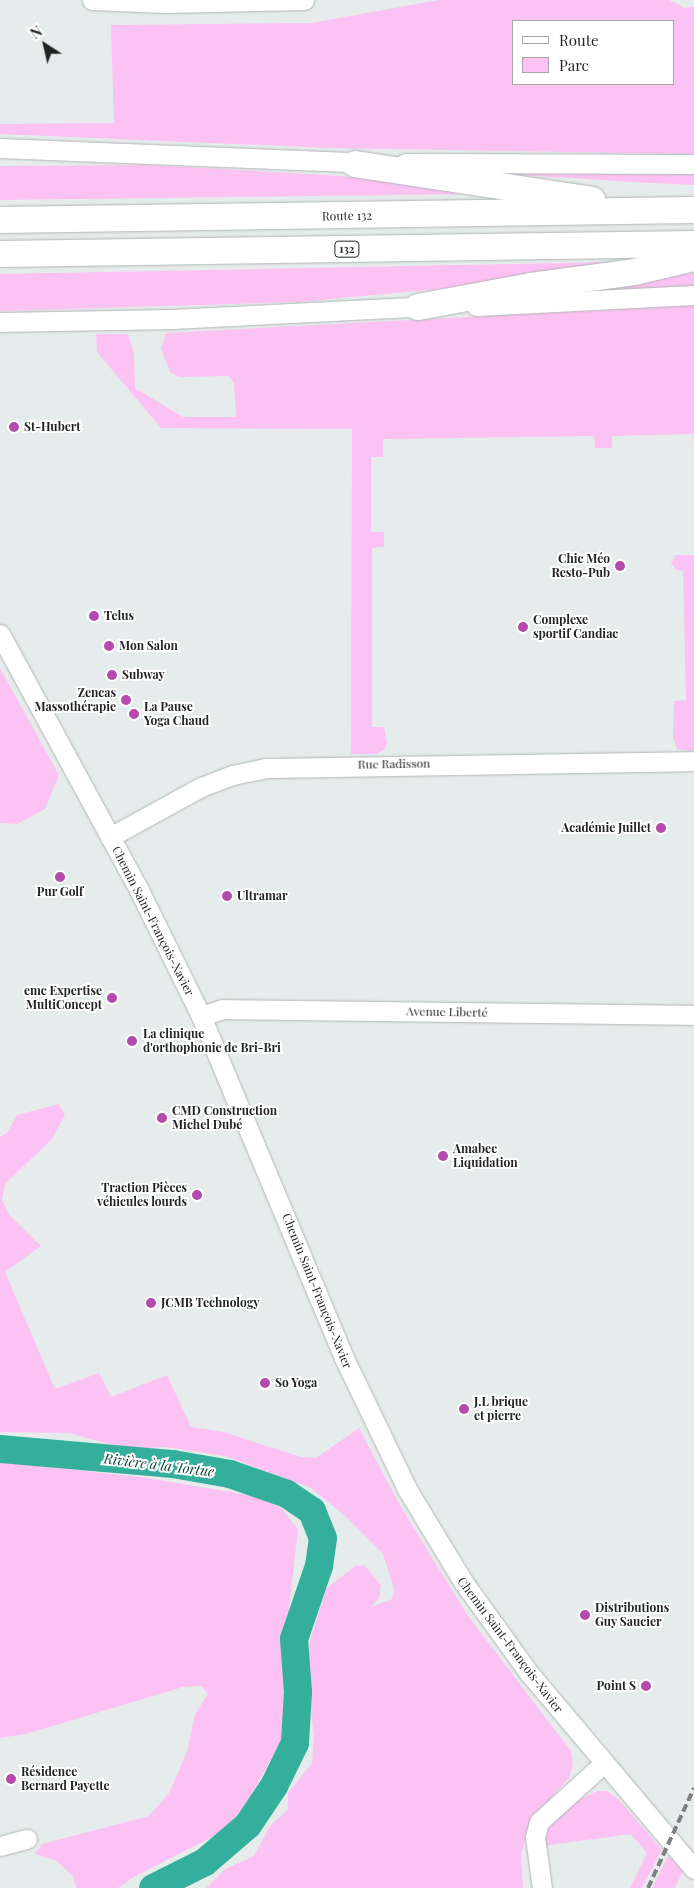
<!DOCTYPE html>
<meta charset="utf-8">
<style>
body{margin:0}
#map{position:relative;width:694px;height:1888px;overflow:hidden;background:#e5eceb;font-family:"Playfair Display",serif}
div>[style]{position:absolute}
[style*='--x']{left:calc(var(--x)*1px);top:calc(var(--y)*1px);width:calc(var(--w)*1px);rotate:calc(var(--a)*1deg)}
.green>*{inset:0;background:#fdc2f4}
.river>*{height:28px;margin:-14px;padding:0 14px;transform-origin:14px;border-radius:14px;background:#34af9c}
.roads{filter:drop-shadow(0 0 1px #b0b6b4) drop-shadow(0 0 1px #b0b6b4)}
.minor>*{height:19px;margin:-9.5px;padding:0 9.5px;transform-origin:9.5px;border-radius:9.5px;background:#fff}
.highway>*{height:26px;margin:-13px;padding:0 13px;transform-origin:13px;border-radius:13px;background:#fff}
.rail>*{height:4px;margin-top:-2px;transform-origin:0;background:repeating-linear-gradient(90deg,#7c8080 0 8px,transparent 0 12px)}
.dots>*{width:14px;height:14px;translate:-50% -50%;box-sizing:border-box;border:2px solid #fff;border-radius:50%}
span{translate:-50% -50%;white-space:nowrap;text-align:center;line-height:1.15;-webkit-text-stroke:4px #fff;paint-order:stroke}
.shield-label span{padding:1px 4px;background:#fff;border:1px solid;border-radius:4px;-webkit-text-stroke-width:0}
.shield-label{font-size:11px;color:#222424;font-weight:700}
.street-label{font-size:12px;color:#222424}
.poi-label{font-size:12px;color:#222424;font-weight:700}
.left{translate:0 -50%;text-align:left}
.right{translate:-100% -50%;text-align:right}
.water-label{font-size:14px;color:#0e433b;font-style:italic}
.legend{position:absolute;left:512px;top:20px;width:162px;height:65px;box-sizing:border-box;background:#fff;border:1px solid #a7a7a7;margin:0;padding:6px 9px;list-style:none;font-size:15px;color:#222424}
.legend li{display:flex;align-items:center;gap:10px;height:25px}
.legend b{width:25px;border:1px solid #a7a7a7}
.north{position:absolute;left:20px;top:20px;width:50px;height:50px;-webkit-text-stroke:4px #fff;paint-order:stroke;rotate:325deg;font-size:14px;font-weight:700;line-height:20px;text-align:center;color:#222424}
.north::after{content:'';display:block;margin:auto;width:18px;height:22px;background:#222424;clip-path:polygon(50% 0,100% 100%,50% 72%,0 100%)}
</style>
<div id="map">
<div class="green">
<i style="clip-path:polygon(evenodd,439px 0,669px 0,685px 8px,694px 6px,694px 154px,328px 148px,0 134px,0 124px,114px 123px,111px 25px,311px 23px,439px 0,513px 21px,673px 21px,673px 84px,513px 84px,513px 21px)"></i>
<i style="clip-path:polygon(149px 165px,342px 176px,480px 189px,480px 194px,0 200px,0 166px)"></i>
<i style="clip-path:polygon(458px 171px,694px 171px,694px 185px,632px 182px)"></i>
<i style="clip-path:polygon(617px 262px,618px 265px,438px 289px,299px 302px,0 311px,0 274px)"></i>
<i style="clip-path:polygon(694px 273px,694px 288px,549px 297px,654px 277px)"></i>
<i style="clip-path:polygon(694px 305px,694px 447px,693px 434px,612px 436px,612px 448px,595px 448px,594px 436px,383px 439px,383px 457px,371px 457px,371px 532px,384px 532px,384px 547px,372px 548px,372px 727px,384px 727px,387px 743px,384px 750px,376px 754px,351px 754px,352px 429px,161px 428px,97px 352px,96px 334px,128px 334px,134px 354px,135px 388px,183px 417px,236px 417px,234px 383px,229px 376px,179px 377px,170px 372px,161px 349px,166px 333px)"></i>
<i style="clip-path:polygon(676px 555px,694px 555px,694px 751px,677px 749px,673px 738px,674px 701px,686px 700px,683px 571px,676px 570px,671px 563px)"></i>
<i style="clip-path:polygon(0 668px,59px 775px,45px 809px,17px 824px,0 823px)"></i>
<i style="clip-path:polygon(59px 1104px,65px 1115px,52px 1139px,5px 1184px,2px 1200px,10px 1216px,41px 1246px,5px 1272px,55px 1389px,99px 1373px,111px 1397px,167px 1375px,191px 1427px,223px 1432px,301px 1457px,316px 1458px,359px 1428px,401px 1507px,468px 1616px,571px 1751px,573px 1764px,569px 1778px,534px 1816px,528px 1829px,521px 1854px,523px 1888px,206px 1888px,225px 1869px,254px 1856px,270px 1826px,288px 1809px,288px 1793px,312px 1763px,314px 1736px,306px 1671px,309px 1644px,326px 1589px,355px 1566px,364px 1565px,381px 1585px,379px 1598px,371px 1607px,392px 1599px,394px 1589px,383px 1554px,345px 1516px,311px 1488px,225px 1456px,166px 1447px,126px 1449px,69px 1433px,0 1432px,0 1137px,7px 1133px,17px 1115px)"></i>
<i style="clip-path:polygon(0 1462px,141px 1477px,261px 1497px,282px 1509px,298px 1529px,286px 1634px,289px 1706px,287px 1736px,280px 1751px,272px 1757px,246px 1805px,222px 1832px,132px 1878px,118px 1888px,76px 1888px,73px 1876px,57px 1861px,35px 1854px,42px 1844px,149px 1816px,169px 1793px,187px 1752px,195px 1714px,208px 1694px,202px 1686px,183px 1687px,26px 1734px,0 1738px)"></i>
<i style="clip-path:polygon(597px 1791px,607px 1791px,620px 1801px,662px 1850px,642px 1888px,630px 1888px,647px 1853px,631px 1834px,541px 1846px,546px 1827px,568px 1805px)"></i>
<i style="clip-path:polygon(668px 1856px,683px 1871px,675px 1888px,652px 1888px)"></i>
</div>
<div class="river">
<i style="--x:0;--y:1449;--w:174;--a:5"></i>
<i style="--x:173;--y:1464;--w:58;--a:10"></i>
<i style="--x:230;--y:1474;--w:60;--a:19.3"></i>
<i style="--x:287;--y:1494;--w:30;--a:34"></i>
<i style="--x:312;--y:1511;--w:29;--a:68"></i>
<i style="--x:323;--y:1538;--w:28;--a:98"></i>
<i style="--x:319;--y:1566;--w:77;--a:108.9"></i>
<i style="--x:294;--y:1639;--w:53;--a:85.7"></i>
<i style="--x:298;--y:1692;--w:51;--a:93.4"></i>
<i style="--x:295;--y:1743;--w:48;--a:116"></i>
<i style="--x:274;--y:1786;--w:47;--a:123.7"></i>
<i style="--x:248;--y:1825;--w:57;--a:139.3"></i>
<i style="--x:205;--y:1862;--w:58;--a:153.4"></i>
</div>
<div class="roads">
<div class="minor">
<i style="--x:92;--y:0;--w:73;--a:2.4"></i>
<i style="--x:165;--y:3;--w:139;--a:-1.2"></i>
<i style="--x:0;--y:148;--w:368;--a:2.3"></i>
<i style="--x:405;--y:163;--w:289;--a:0.2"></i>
<i style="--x:476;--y:306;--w:218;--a:-2.9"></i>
<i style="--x:0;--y:322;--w:172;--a:-1"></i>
<i style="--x:172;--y:319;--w:259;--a:-2.9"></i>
<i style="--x:0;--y:634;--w:291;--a:61.5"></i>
<i style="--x:139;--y:890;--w:140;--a:63.8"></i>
<i style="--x:201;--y:1016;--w:371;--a:67.3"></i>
<i style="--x:344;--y:1358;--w:145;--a:64.3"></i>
<i style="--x:407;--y:1489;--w:110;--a:58.8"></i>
<i style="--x:464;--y:1583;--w:111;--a:54.2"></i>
<i style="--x:529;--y:1673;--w:256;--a:49.9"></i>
<i style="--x:110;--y:837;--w:104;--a:-28.8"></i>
<i style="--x:201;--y:787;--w:34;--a:-21"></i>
<i style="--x:233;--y:775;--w:33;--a:-12"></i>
<i style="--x:265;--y:768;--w:429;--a:-0.9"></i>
<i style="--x:201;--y:1016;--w:22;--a:-18"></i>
<i style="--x:222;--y:1009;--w:472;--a:0.7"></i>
<i style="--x:0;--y:1846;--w:28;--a:-15"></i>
<i style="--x:542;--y:1888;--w:51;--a:-97.8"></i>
<i style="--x:535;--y:1837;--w:16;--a:-75"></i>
<i style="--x:539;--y:1822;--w:86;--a:-42.2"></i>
</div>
<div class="highway">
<i style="--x:355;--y:164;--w:240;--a:8.6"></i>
<i style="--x:0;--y:220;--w:694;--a:-0.83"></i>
<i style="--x:0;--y:254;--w:694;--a:-0.83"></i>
<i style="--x:418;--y:307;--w:115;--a:-10.5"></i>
<i style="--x:531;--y:286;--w:104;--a:-7.7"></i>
<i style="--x:634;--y:272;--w:62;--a:-13.1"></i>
</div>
</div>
<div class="rail">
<i style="--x:648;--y:1888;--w:110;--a:-65.3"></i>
</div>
<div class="dots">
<i style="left:14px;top:427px;background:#b44aab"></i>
<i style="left:620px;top:566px;background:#b44aab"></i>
<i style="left:94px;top:616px;background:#b44aab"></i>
<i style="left:523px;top:627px;background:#b44aab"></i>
<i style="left:109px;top:646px;background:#b44aab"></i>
<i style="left:112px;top:675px;background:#b44aab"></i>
<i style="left:126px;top:700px;background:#b44aab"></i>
<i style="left:134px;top:714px;background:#b44aab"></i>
<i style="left:661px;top:828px;background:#b44aab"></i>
<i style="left:60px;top:877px;background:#b44aab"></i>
<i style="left:227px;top:896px;background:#b44aab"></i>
<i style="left:112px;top:998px;background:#b44aab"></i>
<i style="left:132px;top:1041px;background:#b44aab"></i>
<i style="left:162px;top:1118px;background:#b44aab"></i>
<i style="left:443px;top:1156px;background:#b44aab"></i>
<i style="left:197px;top:1195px;background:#b44aab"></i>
<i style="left:151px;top:1303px;background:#b44aab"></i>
<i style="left:265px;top:1383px;background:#b44aab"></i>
<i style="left:464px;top:1409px;background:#b44aab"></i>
<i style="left:585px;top:1615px;background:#b44aab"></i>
<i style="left:646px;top:1686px;background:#b44aab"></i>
<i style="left:11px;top:1779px;background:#b44aab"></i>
</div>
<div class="shield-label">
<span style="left:347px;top:249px">132</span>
</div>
<div class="street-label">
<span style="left:347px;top:216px;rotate:-1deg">Route 132</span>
<span style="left:394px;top:764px;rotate:-1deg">Rue Radisson</span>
<span style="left:153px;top:921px;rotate:63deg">Chemin Saint-François-Xavier</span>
<span style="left:447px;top:1012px;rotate:1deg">Avenue Liberté</span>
<span style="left:317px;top:1291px;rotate:68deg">Chemin Saint-François-Xavier</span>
<span style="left:510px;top:1645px;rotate:53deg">Chemin Saint-François-Xavier</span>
</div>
<div class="poi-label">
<span class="left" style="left:24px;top:427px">St-Hubert</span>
<span class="right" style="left:610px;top:566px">Chic Méo<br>Resto-Pub</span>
<span class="left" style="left:104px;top:616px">Telus</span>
<span class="left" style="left:533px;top:627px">Complexe<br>sportif Candiac</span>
<span class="left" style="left:119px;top:646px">Mon Salon</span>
<span class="left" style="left:122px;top:675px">Subway</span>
<span class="right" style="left:116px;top:700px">Zencas<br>Massothérapie</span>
<span class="left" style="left:144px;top:714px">La Pause<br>Yoga Chaud</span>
<span class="right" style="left:651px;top:828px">Académie Juillet</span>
<span style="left:60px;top:892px">Pur Golf</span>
<span class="left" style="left:237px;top:896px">Ultramar</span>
<span class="right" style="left:102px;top:998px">emc Expertise<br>MultiConcept</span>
<span class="left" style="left:143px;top:1041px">La clinique<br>d'orthophonie de Bri-Bri</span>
<span class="left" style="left:172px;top:1118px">CMD Construction<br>Michel Dubé</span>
<span class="left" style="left:453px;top:1156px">Amabec<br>Liquidation</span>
<span class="right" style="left:187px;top:1195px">Traction Pièces<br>véhicules lourds</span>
<span class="left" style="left:161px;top:1303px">JCMB Technology</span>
<span class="left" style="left:275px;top:1383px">So Yoga</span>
<span class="left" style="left:474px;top:1409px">J.L brique<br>et pierre</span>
<span class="left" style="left:595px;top:1615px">Distributions<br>Guy Saucier</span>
<span class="right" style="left:636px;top:1686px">Point S</span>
<span class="left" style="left:21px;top:1779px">Résidence<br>Bernard Payette</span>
</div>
<div class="water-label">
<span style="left:159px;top:1465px;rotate:7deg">Rivière à la Tortue</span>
</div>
<ul class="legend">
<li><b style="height:6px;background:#fff"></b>Route</li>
<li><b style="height:14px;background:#fdc2f4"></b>Parc</li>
</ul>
<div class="north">N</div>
</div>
